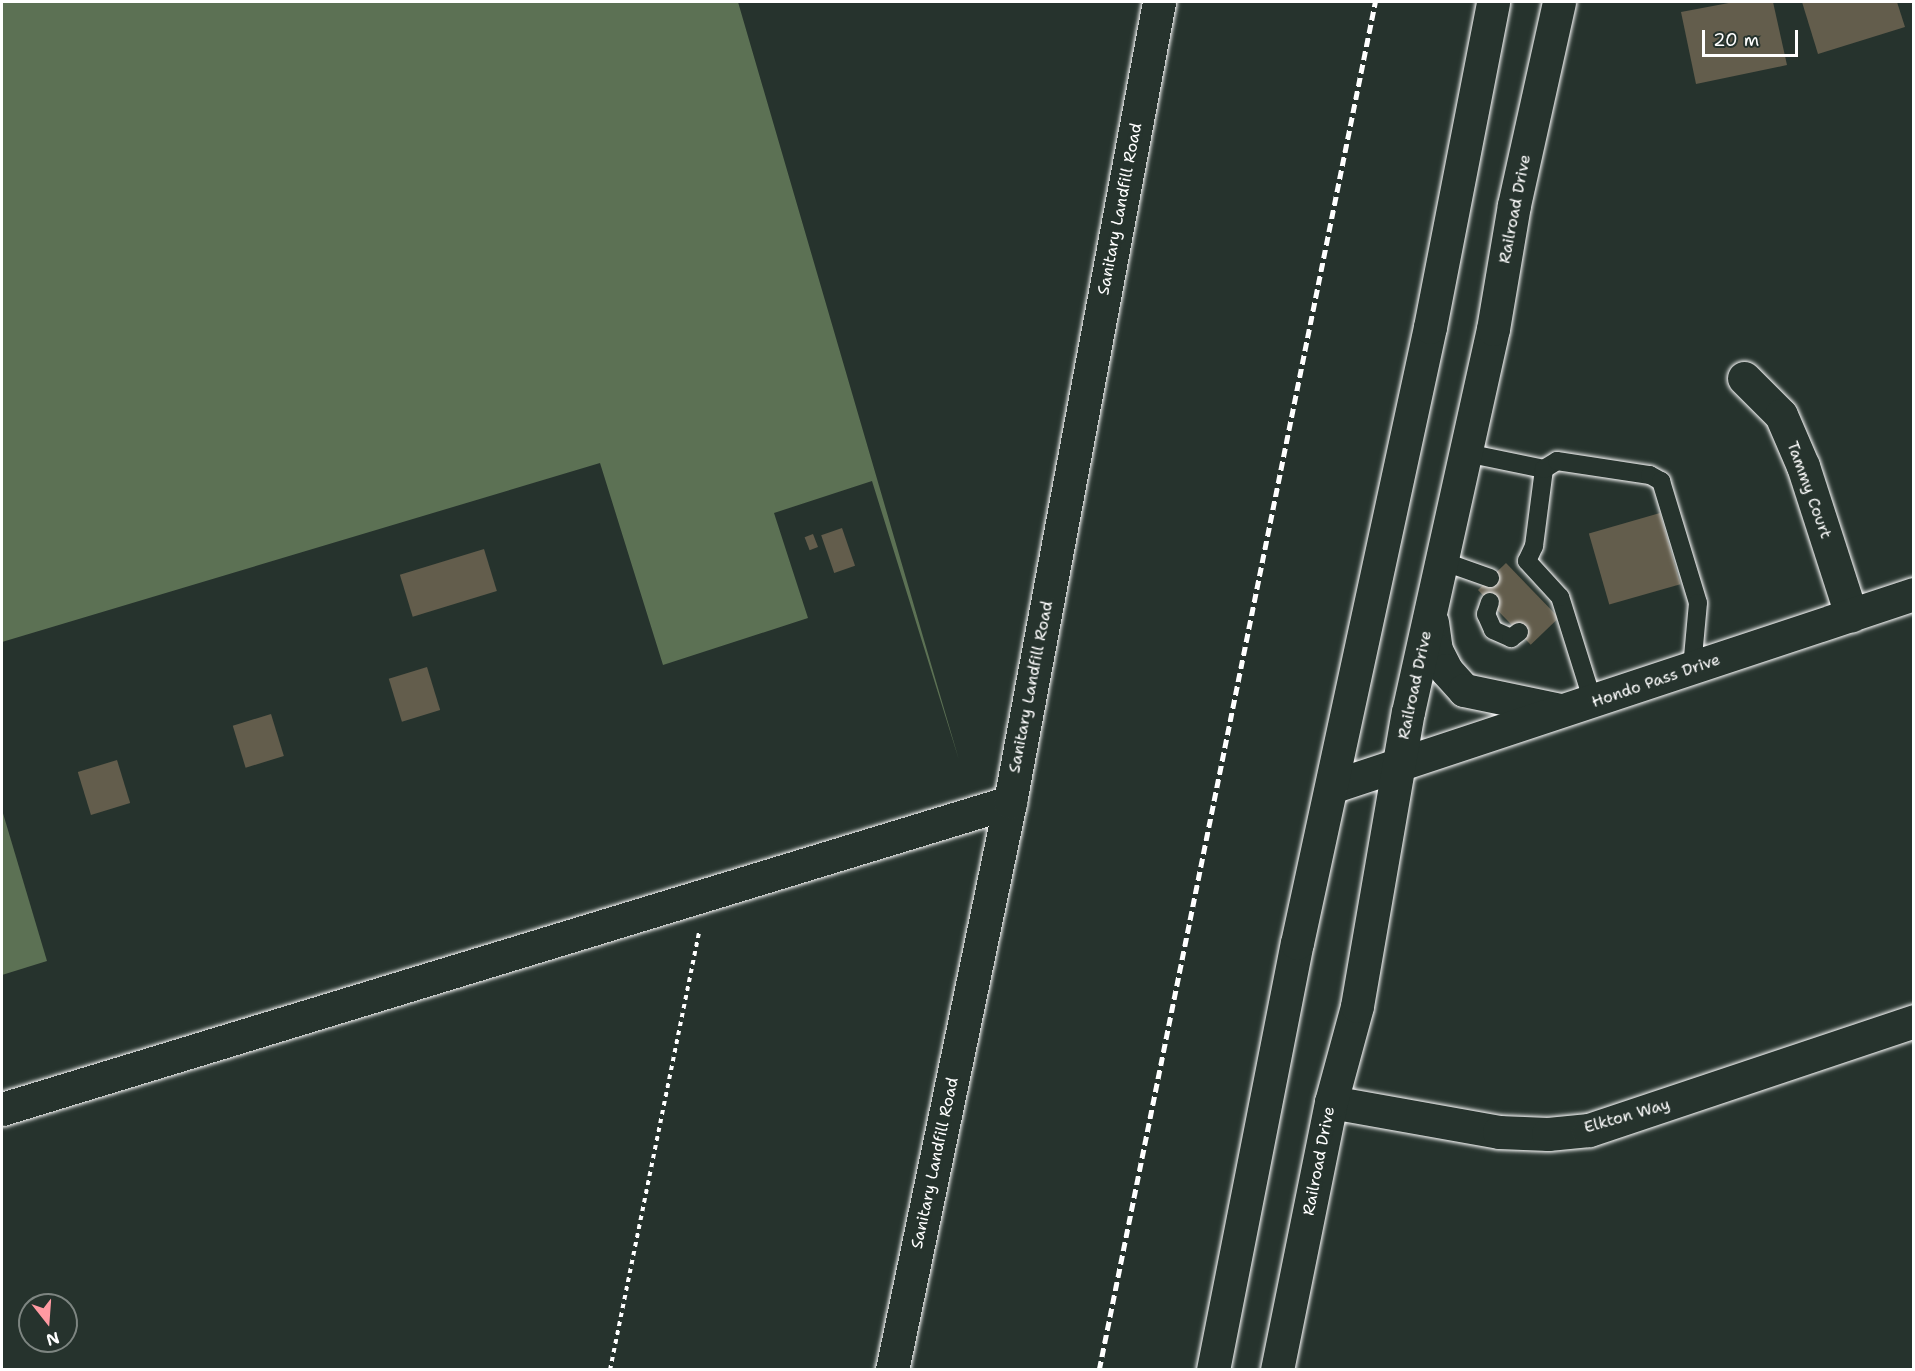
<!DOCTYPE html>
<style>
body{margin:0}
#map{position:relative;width:1915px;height:1371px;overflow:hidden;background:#26332d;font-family:"Shantell Sans",sans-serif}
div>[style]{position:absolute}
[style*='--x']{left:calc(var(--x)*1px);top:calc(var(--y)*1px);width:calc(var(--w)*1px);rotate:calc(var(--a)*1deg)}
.green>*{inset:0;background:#5c7154}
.building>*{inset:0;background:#635d4c;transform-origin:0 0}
.path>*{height:4px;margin-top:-2px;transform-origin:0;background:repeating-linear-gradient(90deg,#fff 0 4.5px,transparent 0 9px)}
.roads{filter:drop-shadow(0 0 2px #fff) drop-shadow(0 0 2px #fff)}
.lane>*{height:18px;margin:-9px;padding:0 9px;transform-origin:9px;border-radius:9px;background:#26332d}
.street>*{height:33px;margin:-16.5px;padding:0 16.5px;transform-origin:16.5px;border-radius:16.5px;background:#26332d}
.secondary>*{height:33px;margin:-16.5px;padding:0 16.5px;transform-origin:16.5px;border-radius:16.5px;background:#26332d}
.rail>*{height:4.5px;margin-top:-2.25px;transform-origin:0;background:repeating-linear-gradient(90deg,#fff 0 9px,transparent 0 13.5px)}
span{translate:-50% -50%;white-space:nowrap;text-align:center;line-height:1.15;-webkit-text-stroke:6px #26332d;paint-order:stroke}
.street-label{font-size:16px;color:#fff}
.frame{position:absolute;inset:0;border:3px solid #fff;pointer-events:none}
.north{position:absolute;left:18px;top:1293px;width:60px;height:60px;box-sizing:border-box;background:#26332d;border:2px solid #7d8581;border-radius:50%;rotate:163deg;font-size:16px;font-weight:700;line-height:24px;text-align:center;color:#fff}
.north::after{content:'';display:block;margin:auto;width:21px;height:27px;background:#ff9aa2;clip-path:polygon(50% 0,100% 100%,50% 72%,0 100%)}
.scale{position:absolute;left:1702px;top:30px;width:96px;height:27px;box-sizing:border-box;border:3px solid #fff;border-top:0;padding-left:8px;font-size:18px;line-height:21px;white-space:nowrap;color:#fff;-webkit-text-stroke:4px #26332d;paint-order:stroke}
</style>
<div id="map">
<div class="green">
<i style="clip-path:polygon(2px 2px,738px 2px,959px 760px,872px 481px,774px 513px,808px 618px,663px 665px,600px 463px,2px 642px)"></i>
<i style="clip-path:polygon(2px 810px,47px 961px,2px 975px)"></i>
</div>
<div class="building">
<i style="clip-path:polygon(1734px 2px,1773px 2px,1787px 65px,1696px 84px,1681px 12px)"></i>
<i style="clip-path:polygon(1802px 2px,1897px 2px,1905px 27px,1818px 54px)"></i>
<i style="left:1660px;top:513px;width:74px;height:74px;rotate:74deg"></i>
<i style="left:842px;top:528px;width:40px;height:22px;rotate:71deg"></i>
<i style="left:813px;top:534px;width:14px;height:9px;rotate:69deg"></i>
<i style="left:484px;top:549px;width:44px;height:88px;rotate:73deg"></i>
<i style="left:1506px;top:563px;width:76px;height:39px;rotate:46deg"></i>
<i style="left:427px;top:667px;width:45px;height:40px;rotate:73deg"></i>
<i style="left:271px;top:714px;width:44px;height:40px;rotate:73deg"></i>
<i style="left:117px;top:760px;width:45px;height:41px;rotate:73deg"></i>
</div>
<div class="path">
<i style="--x:610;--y:1370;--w:448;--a:-78.5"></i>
</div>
<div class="roads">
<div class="lane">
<i style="--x:1466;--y:453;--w:80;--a:11.6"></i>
<i style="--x:1442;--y:561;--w:51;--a:19.5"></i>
<i style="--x:1490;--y:602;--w:13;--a:108"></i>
<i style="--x:1486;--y:614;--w:17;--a:66"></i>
<i style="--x:1493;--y:630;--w:20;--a:24"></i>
<i style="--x:1511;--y:638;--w:10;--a:-37"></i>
<i style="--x:1593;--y:702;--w:110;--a:-107.4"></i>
<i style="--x:1560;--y:597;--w:49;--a:-132.5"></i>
<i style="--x:1527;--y:561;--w:17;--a:-65"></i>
<i style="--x:1534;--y:546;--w:78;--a:-82.6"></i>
<i style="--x:1544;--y:469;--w:15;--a:-32"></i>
<i style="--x:1557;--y:461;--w:94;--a:8.6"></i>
<i style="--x:1650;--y:475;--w:13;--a:29"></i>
<i style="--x:1661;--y:481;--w:127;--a:73.1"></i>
<i style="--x:1698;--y:603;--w:65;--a:95.3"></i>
</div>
<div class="street">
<i style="--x:1744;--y:378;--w:52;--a:45"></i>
<i style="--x:1781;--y:415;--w:56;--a:66.7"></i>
<i style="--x:1803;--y:466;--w:157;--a:72.1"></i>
<i style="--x:1331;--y:1102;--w:171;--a:10.1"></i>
<i style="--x:1499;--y:1132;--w:49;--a:2.3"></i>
<i style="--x:1548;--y:1134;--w:41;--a:-5.6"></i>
<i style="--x:1589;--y:1130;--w:343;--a:-18.5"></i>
<i style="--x:2;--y:1109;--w:1054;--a:-16.94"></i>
</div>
<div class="secondary">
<i style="--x:1432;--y:622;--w:28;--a:82"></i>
<i style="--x:1436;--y:650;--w:22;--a:63"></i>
<i style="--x:1446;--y:670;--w:27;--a:48"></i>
<i style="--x:1464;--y:690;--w:99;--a:11.7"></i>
<i style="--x:1334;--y:786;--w:611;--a:-18.32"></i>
<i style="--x:892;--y:1370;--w:580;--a:-78.26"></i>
<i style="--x:1010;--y:802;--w:814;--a:-79.45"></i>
<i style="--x:1213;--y:1370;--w:435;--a:-78.9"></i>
<i style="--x:1297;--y:943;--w:630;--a:-77.82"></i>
<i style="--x:1430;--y:327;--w:331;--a:-79"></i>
<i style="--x:1277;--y:1370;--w:273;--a:-78.6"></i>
<i style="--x:1331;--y:1102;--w:99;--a:-74.8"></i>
<i style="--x:1357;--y:1006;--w:298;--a:-80.2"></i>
<i style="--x:1408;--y:712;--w:392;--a:-77.5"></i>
<i style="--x:1493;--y:329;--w:126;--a:-80.4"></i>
<i style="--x:1514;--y:205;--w:208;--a:-77.5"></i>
</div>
</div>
<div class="rail">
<i style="--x:1099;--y:1370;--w:1396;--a:-78.59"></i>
</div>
<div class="street-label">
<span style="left:1120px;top:209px;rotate:-79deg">Sanitary Landfill Road</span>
<span style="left:1515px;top:209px;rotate:-79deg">Railroad Drive</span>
<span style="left:1809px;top:490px;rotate:70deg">Tammy Court</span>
<span style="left:1656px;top:681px;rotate:-19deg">Hondo Pass Drive</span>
<span style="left:1415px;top:685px;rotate:-78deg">Railroad Drive</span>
<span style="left:1031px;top:687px;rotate:-79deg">Sanitary Landfill Road</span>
<span style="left:1627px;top:1116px;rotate:-16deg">Elkton Way</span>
<span style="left:1319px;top:1161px;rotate:-79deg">Railroad Drive</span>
<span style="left:935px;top:1163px;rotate:-78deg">Sanitary Landfill Road</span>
</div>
<div class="frame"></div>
<div class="north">N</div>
<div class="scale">20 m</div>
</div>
